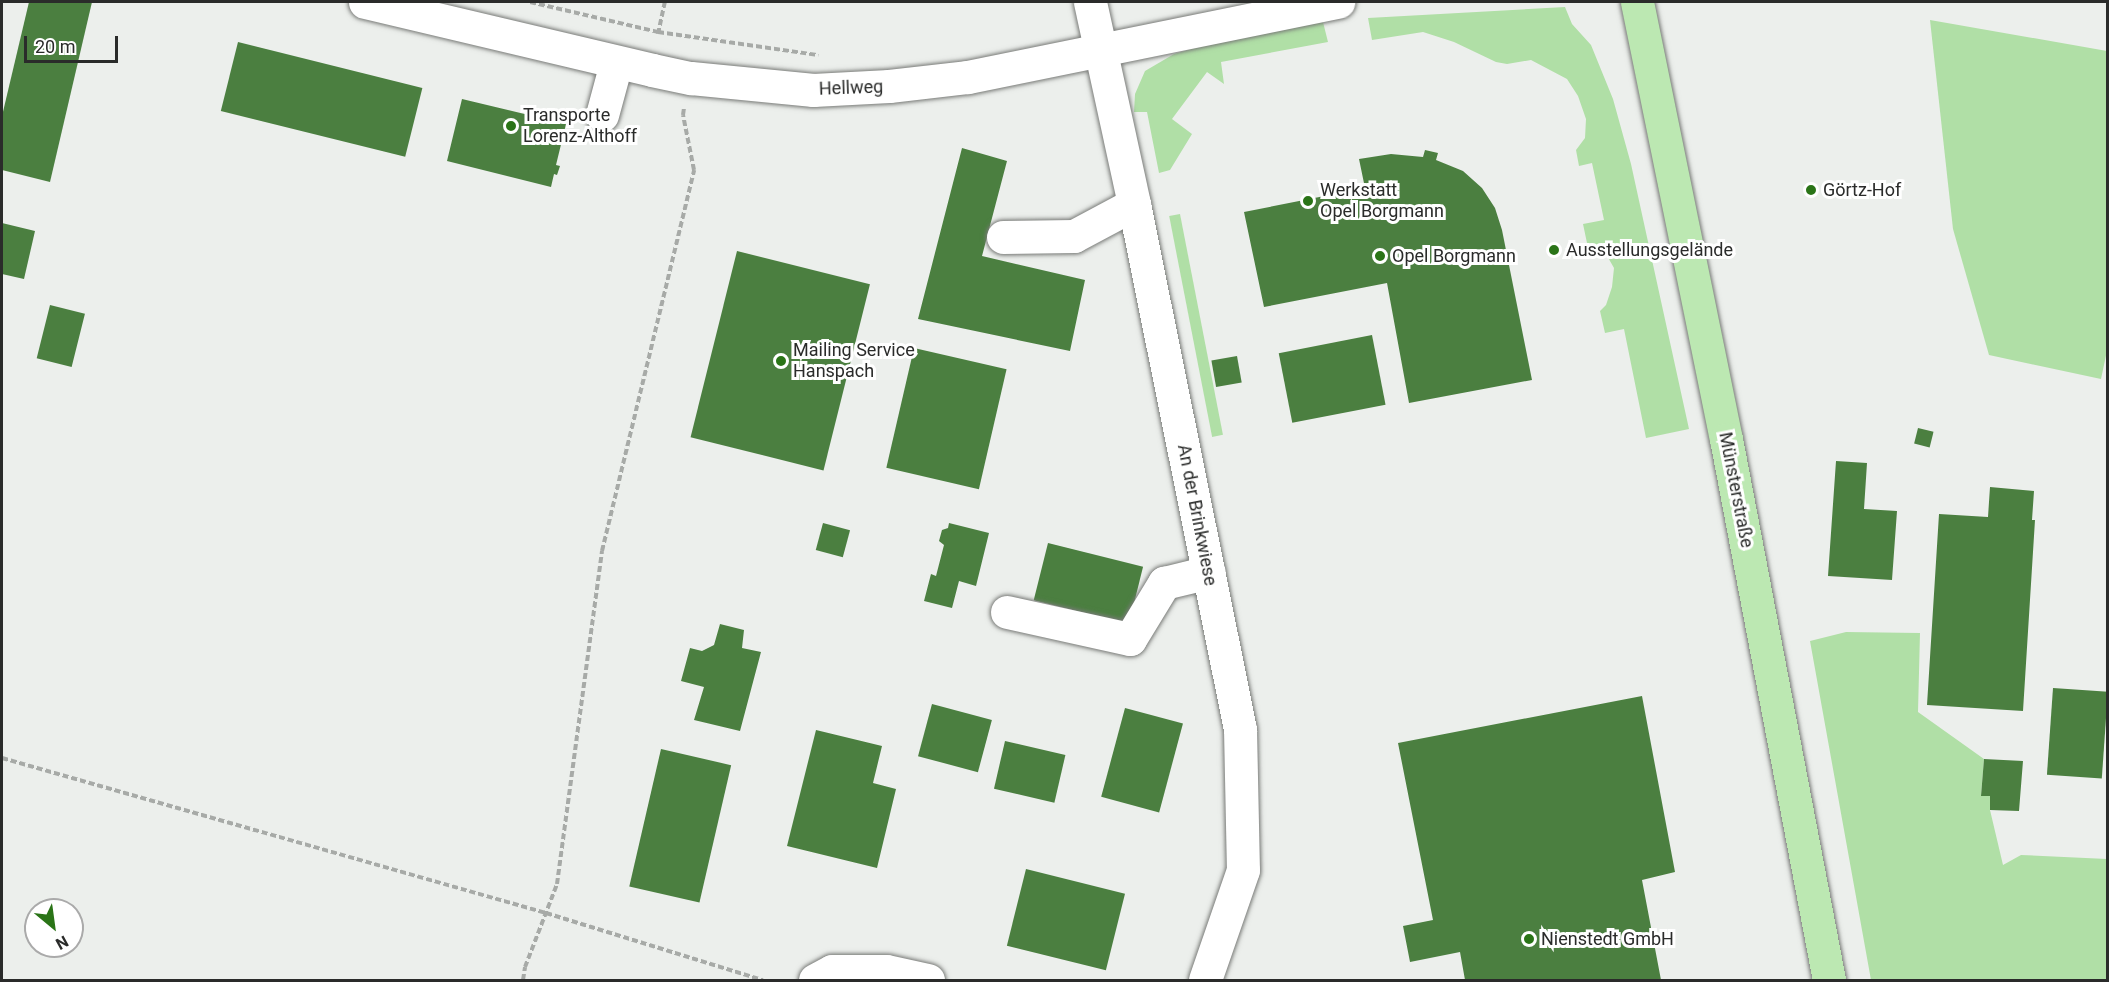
<!DOCTYPE html>
<meta charset="utf-8">
<style>
body{margin:0}
#map{position:relative;width:2109px;height:982px;overflow:hidden;background:#ecefec;font-family:Roboto,sans-serif}
div>[style]{position:absolute}
[style*='--x']{left:calc(var(--x)*1px);top:calc(var(--y)*1px);width:calc(var(--w)*1px);rotate:calc(var(--a)*1deg)}
.green>*{inset:0;background:#b0dfa6;transform-origin:0 0}
.building>*{inset:0;background:#4b7f40;transform-origin:0 0}
.path>*{height:4px;margin-top:-2px;transform-origin:0;background:repeating-linear-gradient(90deg,#a7aaa7 0 6px,transparent 0 9px)}
.roads{filter:drop-shadow(0 0 2px #797b78) drop-shadow(0 0 2px #797b78)}
.minor>*{height:33px;margin:-16.5px;padding:0 16.5px;transform-origin:16.5px;border-radius:16.5px;background:#fff}
.major>*{height:33px;margin:-16.5px;padding:0 16.5px;transform-origin:16.5px;border-radius:16.5px;background:#bce8b2}
.dots>*{width:16px;height:16px;translate:-50% -50%;box-sizing:border-box;border:3px solid #fff;border-radius:50%}
span{translate:-50% -50%;white-space:nowrap;text-align:center;line-height:1.15;-webkit-text-stroke:6px #fff;paint-order:stroke}
.street-label{font-size:18px;color:#2a2b2a}
.poi-label{font-size:18px;color:#2a2b2a}
.left{translate:0 -50%;text-align:left}
.frame{position:absolute;inset:0;border:3px solid #2a2b2a;pointer-events:none}
.north{position:absolute;left:24px;top:898px;width:60px;height:60px;box-sizing:border-box;background:#fff;border:2px solid #aaa;border-radius:50%;rotate:151deg;font-size:16px;font-weight:700;line-height:24px;text-align:center;color:#2a2b2a}
.north::after{content:'';display:block;margin:auto;width:21px;height:27px;background:#2a7417;clip-path:polygon(50% 0,100% 100%,50% 72%,0 100%)}
.scale{position:absolute;left:24px;top:36px;width:94px;height:27px;box-sizing:border-box;border:3px solid #2a2b2a;border-top:0;padding-left:8px;font-size:18px;line-height:21px;white-space:nowrap;color:#2a2b2a;-webkit-text-stroke:4px #fff;paint-order:stroke}
</style>
<div id="map">
<div class="green">
<i style="clip-path:polygon(1565px 7px,1572px 24px,1591px 45px,1613px 99px,1631px 164px,1689px 429px,1646px 438px,1624px 329px,1605px 333px,1600px 311px,1606px 305px,1612px 287px,1614px 268px,1606px 254px,1587px 243px,1583px 224px,1604px 220px,1592px 163px,1579px 166px,1576px 150px,1585px 138px,1586px 119px,1578px 96px,1567px 79px,1531px 60px,1507px 64px,1496px 62px,1454px 42px,1423px 32px,1372px 40px,1368px 18px)"></i>
<i style="clip-path:polygon(1930px 20px,2107px 51px,2108px 346px,2101px 379px,1989px 355px,1953px 229px)"></i>
<i style="clip-path:polygon(1323px 22px,1328px 42px,1221px 62px,1224px 84px,1207px 72px,1172px 119px,1192px 134px,1170px 170px,1159px 173px,1147px 112px,1134px 112px,1135px 94px,1145px 71px,1174px 54px,1205px 45px)"></i>
<i style="left:1180px;top:214px;width:225px;height:11px;rotate:79deg"></i>
<i style="clip-path:polygon(1846px 632px,1920px 633px,1918px 712px,1984px 759px,1981px 795px,1990px 796px,1990px 810px,2003px 865px,2021px 855px,2107px 859px,2107px 980px,1871px 980px,1810px 641px)"></i>
</div>
<div class="building">
<i style="clip-path:polygon(29px 2px,92px 2px,50px 182px,2px 170px,2px 116px)"></i>
<i style="left:238px;top:42px;width:190px;height:71px;rotate:14deg"></i>
<i style="clip-path:polygon(462px 99px,566px 124px,556px 165px,560px 166px,557px 175px,554px 174px,551px 187px,447px 161px)"></i>
<i style="clip-path:polygon(962px 148px,1007px 161px,982px 256px,1085px 280px,1070px 351px,918px 319px)"></i>
<i style="clip-path:polygon(1425px 150px,1438px 153px,1436px 160px,1463px 171px,1482px 188px,1495px 208px,1502px 230px,1532px 380px,1409px 403px,1387px 283px,1264px 307px,1244px 212px,1365px 188px,1359px 159px,1391px 154px,1423px 157px)"></i>
<i style="clip-path:polygon(2px 223px,35px 231px,24px 279px,2px 274px)"></i>
<i style="left:737px;top:251px;width:137px;height:192px;rotate:14deg"></i>
<i style="left:50px;top:305px;width:36px;height:55px;rotate:14deg"></i>
<i style="left:1372px;top:335px;width:71px;height:95px;rotate:79deg"></i>
<i style="left:914px;top:348px;width:95px;height:123px;rotate:13deg"></i>
<i style="left:1237px;top:356px;width:27px;height:26px;rotate:80deg"></i>
<i style="left:1918px;top:428px;width:16px;height:16px;rotate:14deg"></i>
<i style="clip-path:polygon(1836px 461px,1867px 463px,1864px 509px,1897px 511px,1892px 580px,1828px 576px)"></i>
<i style="clip-path:polygon(1990px 487px,2034px 491px,2032px 520px,2035px 520px,2023px 711px,1927px 705px,1939px 514px,1988px 517px)"></i>
<i style="left:823px;top:523px;width:28px;height:28px;rotate:15deg"></i>
<i style="clip-path:polygon(949px 523px,989px 533px,976px 586px,959px 581px,952px 608px,924px 601px,931px 574px,936px 576px,944px 545px,939px 541px,942px 530px,948px 528px)"></i>
<i style="left:1048px;top:543px;width:98px;height:59px;rotate:14deg"></i>
<i style="clip-path:polygon(720px 624px,744px 630px,742px 648px,761px 652px,740px 731px,694px 720px,704px 687px,681px 681px,690px 648px,702px 651px,714px 645px)"></i>
<i style="left:2053px;top:688px;width:55px;height:87px;rotate:4deg"></i>
<i style="clip-path:polygon(1642px 696px,1675px 872px,1642px 880px,1661px 980px,1465px 980px,1460px 952px,1410px 962px,1403px 926px,1433px 920px,1398px 743px)"></i>
<i style="left:932px;top:704px;width:62px;height:54px;rotate:15deg"></i>
<i style="left:1125px;top:708px;width:60px;height:92px;rotate:15deg"></i>
<i style="clip-path:polygon(816px 730px,882px 746px,873px 783px,896px 789px,877px 868px,787px 846px)"></i>
<i style="left:1005px;top:741px;width:62px;height:49px;rotate:13deg"></i>
<i style="left:661px;top:749px;width:72px;height:141px;rotate:13deg"></i>
<i style="clip-path:polygon(1984px 759px,2023px 761px,2019px 811px,1990px 810px,1990px 796px,1981px 796px)"></i>
<i style="left:1026px;top:869px;width:102px;height:79px;rotate:14deg"></i>
</div>
<div class="path">
<i style="--x:530;--y:2;--w:131;--a:13.2"></i>
<i style="--x:658;--y:32;--w:162;--a:8.2"></i>
<i style="--x:658;--y:34;--w:33;--a:-78"></i>
<i style="--x:2;--y:758;--w:566;--a:15.9"></i>
<i style="--x:546;--y:913;--w:227;--a:17.2"></i>
<i style="--x:523;--y:980;--w:13;--a:-81"></i>
<i style="--x:525;--y:967;--w:89;--a:-68.9"></i>
<i style="--x:557;--y:884;--w:336;--a:-82.3"></i>
<i style="--x:602;--y:551;--w:392;--a:-76.4"></i>
<i style="--x:694;--y:170;--w:56;--a:-101.3"></i>
<i style="--x:683;--y:115;--w:7;--a:-82"></i>
</div>
<div class="roads">
<div class="minor">
<i style="--x:365;--y:2;--w:295;--a:13.3"></i>
<i style="--x:652;--y:70;--w:40;--a:12"></i>
<i style="--x:691;--y:78;--w:123;--a:5.6"></i>
<i style="--x:813;--y:90;--w:76;--a:-3"></i>
<i style="--x:889;--y:86;--w:80;--a:-6.5"></i>
<i style="--x:968;--y:77;--w:378;--a:-11.5"></i>
<i style="--x:1090;--y:2;--w:207;--a:77.7"></i>
<i style="--x:1134;--y:204;--w:536;--a:78.59"></i>
<i style="--x:1240;--y:729;--w:141;--a:88.8"></i>
<i style="--x:1243;--y:870;--w:116;--a:109.1"></i>
<i style="--x:602;--y:115;--w:54;--a:-74.9"></i>
<i style="--x:1003;--y:237;--w:71;--a:-0.8"></i>
<i style="--x:1074;--y:236;--w:68;--a:-28.1"></i>
<i style="--x:1007;--y:612;--w:126;--a:12.4"></i>
<i style="--x:1130;--y:639;--w:66;--a:-58.7"></i>
<i style="--x:1164;--y:583;--w:46;--a:-13.7"></i>
<i style="--x:815;--y:980;--w:19;--a:-28"></i>
<i style="--x:832;--y:971;--w:54;--a:0"></i>
<i style="--x:886;--y:971;--w:43;--a:12.1"></i>
</div>
<div class="major">
<i style="--x:1637;--y:2;--w:446;--a:78.5"></i>
<i style="--x:1726;--y:439;--w:551;--a:79.22"></i>
</div>
</div>
<div class="dots">
<i style="left:511px;top:126px;background:#2a7417"></i>
<i style="left:1811px;top:190px;background:#2a7417"></i>
<i style="left:1308px;top:201px;background:#2a7417"></i>
<i style="left:1554px;top:250px;background:#2a7417"></i>
<i style="left:1380px;top:256px;background:#2a7417"></i>
<i style="left:781px;top:361px;background:#2a7417"></i>
<i style="left:1529px;top:939px;background:#2a7417"></i>
</div>
<div class="street-label">
<span style="left:851px;top:88px;rotate:-2deg">Hellweg</span>
<span style="left:1736px;top:490px;rotate:79deg">Münsterstraße</span>
<span style="left:1197px;top:515px;rotate:79deg">An der Brinkwiese</span>
</div>
<div class="poi-label">
<span class="left" style="left:523px;top:126px">Transporte<br>Lorenz-Althoff</span>
<span class="left" style="left:1823px;top:190px">Görtz-Hof</span>
<span class="left" style="left:1320px;top:201px">Werkstatt<br>Opel Borgmann</span>
<span class="left" style="left:1566px;top:250px">Ausstellungsgelände</span>
<span class="left" style="left:1392px;top:256px">Opel Borgmann</span>
<span class="left" style="left:793px;top:361px">Mailing Service<br>Hanspach</span>
<span class="left" style="left:1541px;top:939px">Nienstedt GmbH</span>
</div>
<div class="frame"></div>
<div class="north">N</div>
<div class="scale">20 m</div>
</div>
